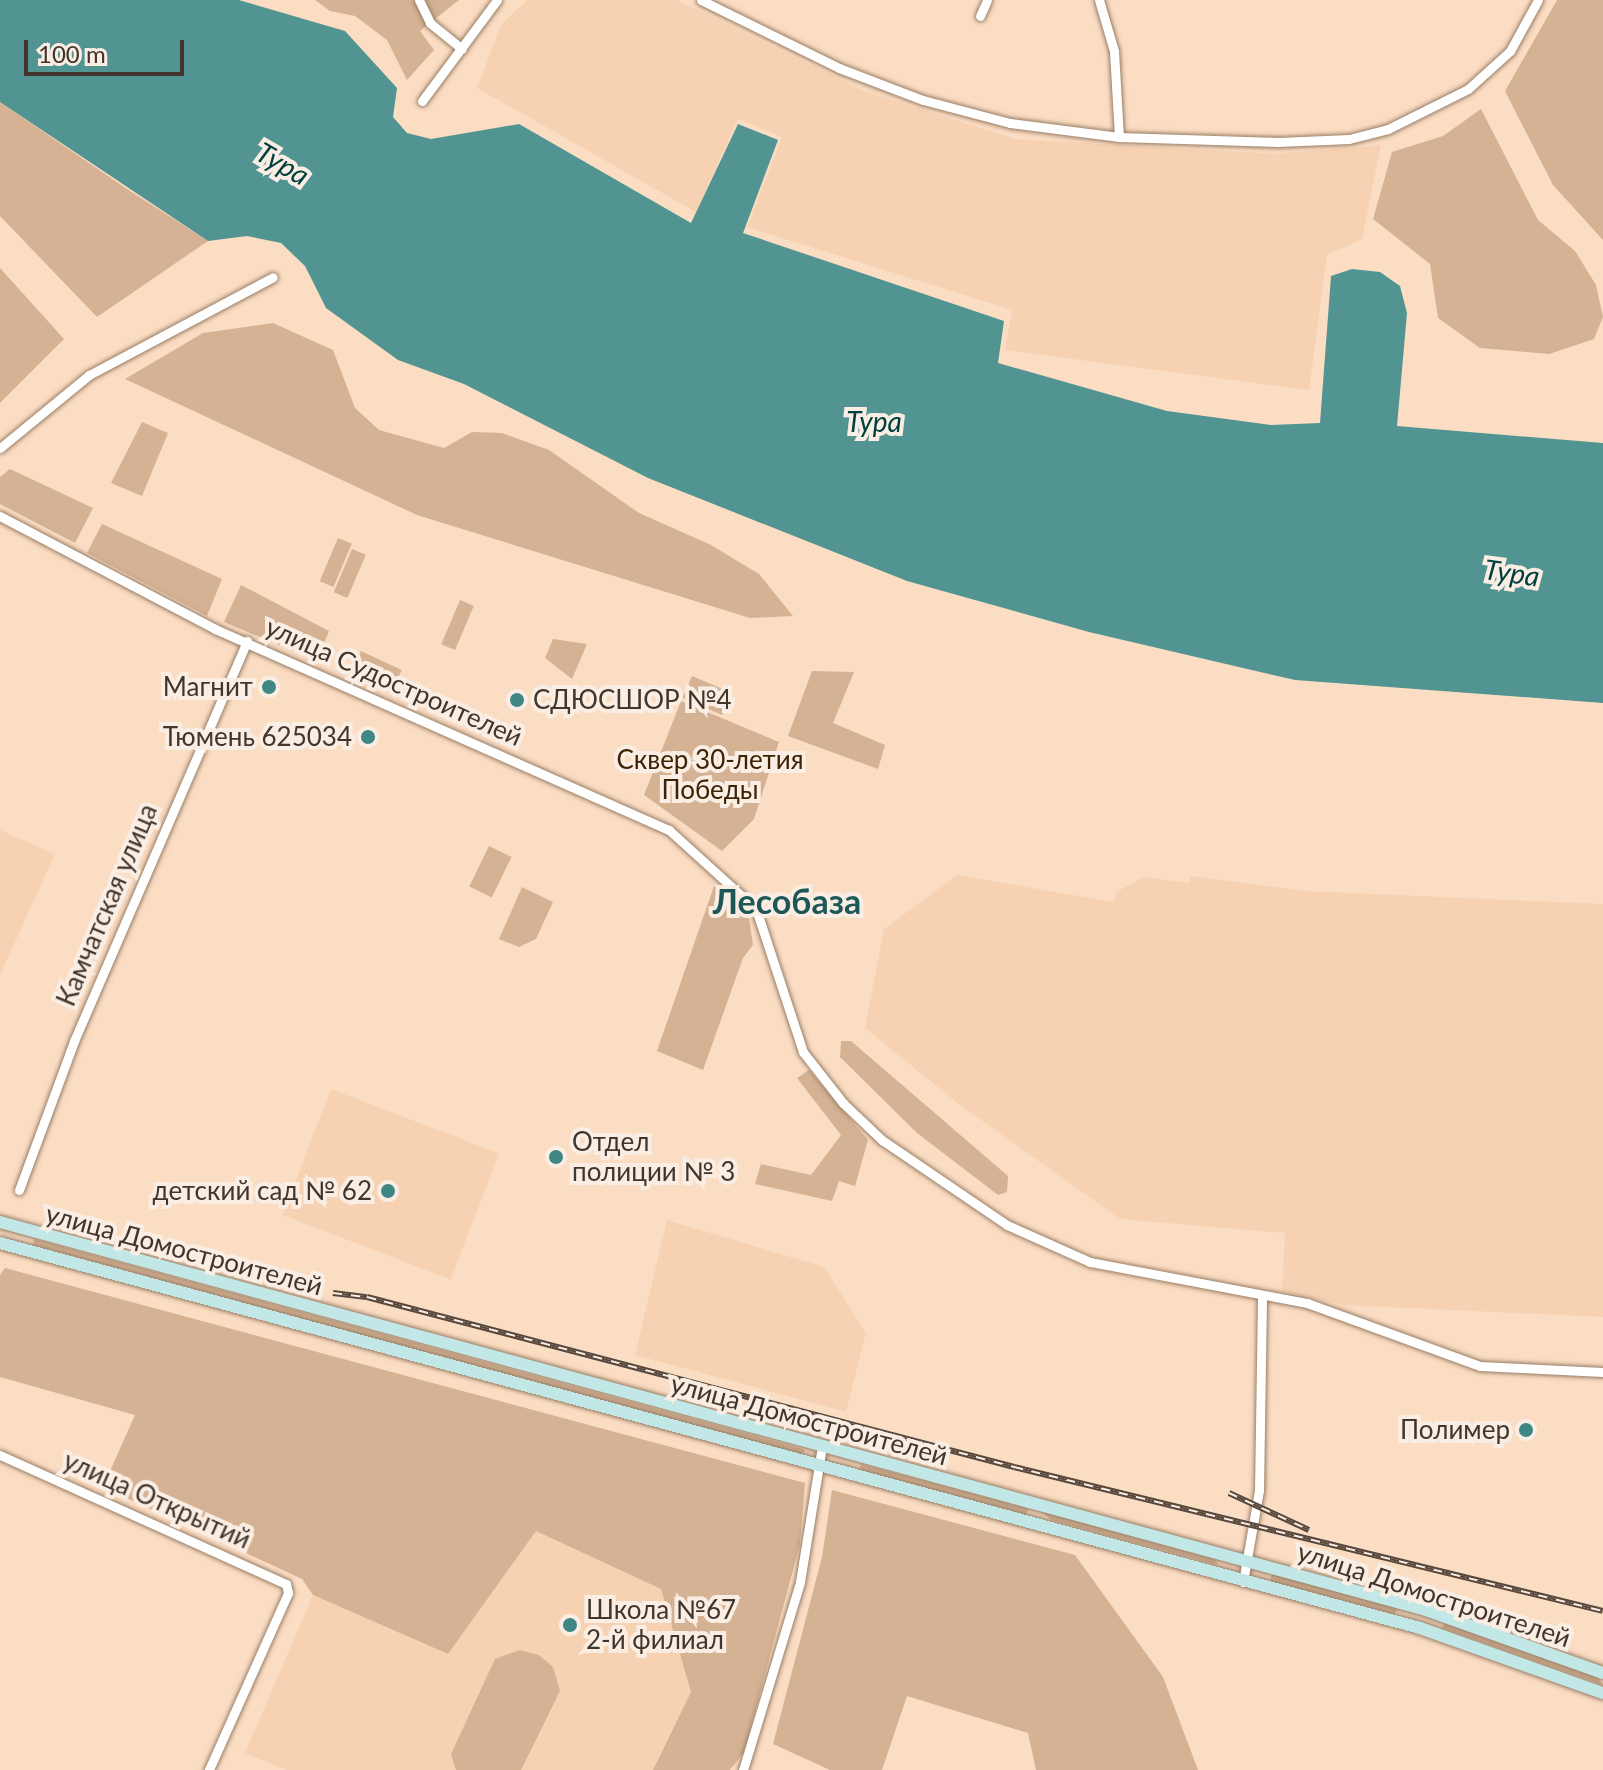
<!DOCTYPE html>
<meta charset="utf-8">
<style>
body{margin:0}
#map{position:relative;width:1603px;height:1770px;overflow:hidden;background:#fbddc3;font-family:Lato,sans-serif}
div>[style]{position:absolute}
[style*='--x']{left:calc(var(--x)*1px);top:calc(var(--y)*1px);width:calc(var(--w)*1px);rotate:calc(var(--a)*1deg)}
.built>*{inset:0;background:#f6d2b3;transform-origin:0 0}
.green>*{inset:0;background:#d5b294;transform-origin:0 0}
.water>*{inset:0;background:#529492}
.roads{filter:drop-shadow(0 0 2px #987d65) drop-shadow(0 0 2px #987d65)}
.street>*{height:9px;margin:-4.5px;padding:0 4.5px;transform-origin:4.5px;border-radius:4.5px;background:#fff}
.secondary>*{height:12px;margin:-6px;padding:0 6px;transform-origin:6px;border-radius:6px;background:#c1e8e7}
.rail>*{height:6px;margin-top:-3px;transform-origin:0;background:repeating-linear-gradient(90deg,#faeee4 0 9px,#56483d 0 18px);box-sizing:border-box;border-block:2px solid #56483d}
.dots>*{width:22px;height:22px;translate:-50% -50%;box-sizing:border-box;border:4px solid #faeee4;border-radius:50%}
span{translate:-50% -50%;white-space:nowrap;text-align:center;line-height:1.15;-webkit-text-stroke:8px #faeee4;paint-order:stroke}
.street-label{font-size:26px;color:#42362c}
.poi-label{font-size:26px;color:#42362c}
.right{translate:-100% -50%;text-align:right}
.left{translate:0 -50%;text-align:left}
.park-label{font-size:26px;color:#3d2205}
.water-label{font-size:28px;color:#004140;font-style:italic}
.district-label{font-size:34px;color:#1d5857;font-weight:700}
.scale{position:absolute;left:24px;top:40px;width:160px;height:36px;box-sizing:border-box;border:4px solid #42362c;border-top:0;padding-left:10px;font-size:24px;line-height:28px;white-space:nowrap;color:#42362c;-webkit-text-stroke:6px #faeee4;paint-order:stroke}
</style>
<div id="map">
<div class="built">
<i style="clip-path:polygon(527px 0,677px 0,864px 91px,1015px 139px,1276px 154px,1381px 145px,1362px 239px,1327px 255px,1309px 390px,1005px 350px,1012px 310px,747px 227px,782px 137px,738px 119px,696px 212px,477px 88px,501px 25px)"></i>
<i style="clip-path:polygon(0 830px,55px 854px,0 975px)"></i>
<i style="clip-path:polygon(957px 875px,1114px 902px,1116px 892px,1144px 877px,1189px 883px,1191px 876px,1306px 891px,1603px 904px,1603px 1317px,1343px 1305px,1282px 1291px,1285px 1233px,1120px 1219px,960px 1105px,865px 1028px,884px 929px)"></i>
<i style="left:331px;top:1089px;width:180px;height:135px;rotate:21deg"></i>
<i style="clip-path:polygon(667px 1220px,824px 1267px,866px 1333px,846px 1412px,635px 1355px)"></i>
<i style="clip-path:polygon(536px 1530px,661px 1589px,691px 1692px,653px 1770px,286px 1770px,245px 1753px,313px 1595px,448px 1654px)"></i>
</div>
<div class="green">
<i style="clip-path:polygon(315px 0,459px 0,420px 31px,434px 50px,407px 80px,387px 40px,355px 16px,330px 11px)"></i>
<i style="clip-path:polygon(1557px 0,1603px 0,1603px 240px,1553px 185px,1505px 91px)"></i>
<i style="clip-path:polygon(0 102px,127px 189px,208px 241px,97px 317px,0 216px)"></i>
<i style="clip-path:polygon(1481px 109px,1538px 220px,1575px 251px,1596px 285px,1603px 317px,1594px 339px,1549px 354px,1480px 348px,1438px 318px,1430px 264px,1373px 219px,1392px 152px,1443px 136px)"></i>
<i style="clip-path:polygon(0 268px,64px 339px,0 403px)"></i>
<i style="clip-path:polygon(273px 323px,333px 350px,355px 408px,379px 430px,444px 448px,472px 432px,502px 433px,549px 450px,639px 513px,711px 545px,759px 574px,793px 616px,750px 618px,417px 515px,125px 379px,203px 333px)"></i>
<i style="clip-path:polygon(142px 422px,168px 433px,142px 496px,111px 483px)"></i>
<i style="clip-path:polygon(10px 469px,93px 508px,75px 543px,0 504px,0 477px)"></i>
<i style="clip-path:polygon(102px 524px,222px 579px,207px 616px,87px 553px)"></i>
<i style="left:338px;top:538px;width:15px;height:47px;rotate:23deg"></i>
<i style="left:352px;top:549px;width:15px;height:47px;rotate:23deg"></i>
<i style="clip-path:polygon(241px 585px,329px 631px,317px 661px,224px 622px)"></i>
<i style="left:460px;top:600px;width:15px;height:48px;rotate:23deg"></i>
<i style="clip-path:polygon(553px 639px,587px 644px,572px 679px,545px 658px)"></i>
<i style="left:361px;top:651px;width:45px;height:24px;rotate:25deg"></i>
<i style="clip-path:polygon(812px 671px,854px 672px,833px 723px,885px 745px,878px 769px,788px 736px)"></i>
<i style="left:692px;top:676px;width:43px;height:24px;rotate:23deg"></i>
<i style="clip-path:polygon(681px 701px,779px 742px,754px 819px,722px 851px,644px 795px)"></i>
<i style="left:489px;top:846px;width:25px;height:45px;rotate:26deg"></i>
<i style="clip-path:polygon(714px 886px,747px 905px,753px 945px,743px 958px,703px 1070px,657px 1051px)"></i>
<i style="clip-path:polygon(522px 887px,553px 902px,536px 939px,519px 947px,499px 939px)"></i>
<i style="clip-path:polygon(841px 1041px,851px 1041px,1008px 1176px,1007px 1192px,998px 1195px,917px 1133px,840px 1057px)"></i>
<i style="clip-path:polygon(809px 1070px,868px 1140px,855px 1186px,839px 1181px,832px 1201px,755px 1184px,761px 1164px,811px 1175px,841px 1135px,797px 1078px)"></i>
<i style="clip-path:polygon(34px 1239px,803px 1449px,805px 1451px,801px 1455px,33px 1245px)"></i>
<i style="clip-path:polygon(5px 1268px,805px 1483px,800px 1544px,744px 1752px,730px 1770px,653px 1770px,691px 1692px,661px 1589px,536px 1531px,448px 1654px,313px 1595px,302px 1579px,103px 1487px,135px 1415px,0 1377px,0 1275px)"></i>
<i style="left:861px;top:1464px;width:173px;height:6px;rotate:15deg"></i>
<i style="clip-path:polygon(832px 1490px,1075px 1555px,1163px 1677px,1198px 1770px,1036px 1770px,1028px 1733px,907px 1696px,882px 1770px,830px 1770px,773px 1744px,822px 1557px)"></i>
<i style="clip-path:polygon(1041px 1511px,1216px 1560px,1218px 1565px,1051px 1520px)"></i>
<i style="clip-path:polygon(1272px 1574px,1395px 1608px,1398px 1610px,1394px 1614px,1270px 1581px)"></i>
<i style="clip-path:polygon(1445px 1622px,1598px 1678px,1603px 1685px,1442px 1628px)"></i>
<i style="clip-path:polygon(520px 1650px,539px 1655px,553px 1667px,560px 1691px,521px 1770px,456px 1770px,451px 1754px,495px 1659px)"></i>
</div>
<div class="water">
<i style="clip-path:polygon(0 0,239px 0,345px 31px,397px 88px,393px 117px,407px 133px,431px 139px,519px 124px,691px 223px,738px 124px,778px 140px,743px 233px,1004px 321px,998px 363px,1167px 411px,1271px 425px,1320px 423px,1331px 276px,1352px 269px,1380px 272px,1400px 286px,1407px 313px,1397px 426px,1603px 443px,1603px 703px,1295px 680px,1089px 632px,907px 581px,648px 478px,464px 384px,398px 360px,326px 308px,305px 266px,281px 243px,247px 236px,208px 241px,0 102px)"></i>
</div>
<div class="roads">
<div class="street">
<i style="--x:419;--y:0;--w:25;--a:64"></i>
<i style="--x:430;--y:23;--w:41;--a:39.1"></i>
<i style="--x:701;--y:0;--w:154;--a:26.2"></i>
<i style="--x:839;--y:68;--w:90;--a:20.9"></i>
<i style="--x:923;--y:100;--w:90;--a:14.8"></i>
<i style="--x:1010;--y:123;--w:110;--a:7.3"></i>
<i style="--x:1119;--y:137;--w:159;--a:1.8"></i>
<i style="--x:1278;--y:142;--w:71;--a:-2.4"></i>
<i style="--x:1349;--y:139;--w:40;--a:-14.4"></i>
<i style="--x:1388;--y:129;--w:89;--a:-26.6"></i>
<i style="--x:1468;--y:89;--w:57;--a:-42.1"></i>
<i style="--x:1510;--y:51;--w:58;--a:-61.2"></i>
<i style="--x:1099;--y:0;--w:53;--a:73.6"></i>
<i style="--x:1114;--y:51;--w:86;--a:86.7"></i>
<i style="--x:980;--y:16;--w:17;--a:-66"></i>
<i style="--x:422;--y:101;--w:126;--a:-53.4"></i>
<i style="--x:0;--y:448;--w:115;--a:-39.4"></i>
<i style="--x:89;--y:375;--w:208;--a:-28"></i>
<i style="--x:0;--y:516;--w:243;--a:27.7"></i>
<i style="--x:215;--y:629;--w:497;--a:23.9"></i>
<i style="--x:669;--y:830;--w:118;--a:42.2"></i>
<i style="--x:756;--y:909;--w:151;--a:71.8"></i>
<i style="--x:803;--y:1052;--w:65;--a:51.9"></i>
<i style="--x:843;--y:1103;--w:54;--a:43.5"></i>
<i style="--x:882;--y:1140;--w:151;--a:34.2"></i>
<i style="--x:1007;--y:1225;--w:91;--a:24"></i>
<i style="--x:1090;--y:1262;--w:221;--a:10.7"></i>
<i style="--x:1307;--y:1303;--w:184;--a:20"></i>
<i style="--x:1480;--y:1366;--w:123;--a:2.8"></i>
<i style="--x:19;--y:1190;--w:159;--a:-69.7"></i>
<i style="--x:74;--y:1041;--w:436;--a:-66.6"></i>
<i style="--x:0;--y:1455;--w:314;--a:24.3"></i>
<i style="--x:286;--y:1584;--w:9;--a:77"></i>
<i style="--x:288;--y:1593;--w:194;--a:114.1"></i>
<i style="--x:1243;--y:1582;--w:93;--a:-80.1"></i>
<i style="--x:1259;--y:1490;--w:195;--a:-89.1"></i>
<i style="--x:743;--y:1770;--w:196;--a:-73.1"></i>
<i style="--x:800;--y:1582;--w:138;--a:-80.8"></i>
</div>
<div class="secondary">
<i style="--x:0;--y:1222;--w:1478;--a:15.22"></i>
<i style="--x:1426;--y:1610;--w:188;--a:19.6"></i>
<i style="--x:0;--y:1243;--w:1471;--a:15.17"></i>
<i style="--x:1420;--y:1628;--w:194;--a:19.6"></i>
</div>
</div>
<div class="rail">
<i style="--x:333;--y:1293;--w:34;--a:7"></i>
<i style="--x:367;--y:1297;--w:669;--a:14.72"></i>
<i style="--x:1014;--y:1467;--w:606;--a:13.74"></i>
<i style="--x:1229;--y:1493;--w:88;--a:24.8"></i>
</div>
<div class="dots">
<i style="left:269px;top:687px;background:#3f8785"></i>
<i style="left:517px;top:700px;background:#3f8785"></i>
<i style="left:368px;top:737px;background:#3f8785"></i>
<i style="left:556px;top:1157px;background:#3f8785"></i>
<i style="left:388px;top:1191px;background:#3f8785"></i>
<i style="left:1526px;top:1430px;background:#3f8785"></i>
<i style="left:570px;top:1625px;background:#3f8785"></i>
</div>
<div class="street-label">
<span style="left:394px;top:682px;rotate:24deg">улица Судостроителей</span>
<span style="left:107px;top:905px;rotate:-67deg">Камчатская улица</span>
<span style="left:184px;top:1250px;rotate:15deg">улица Домостроителей</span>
<span style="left:809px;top:1420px;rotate:15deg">улица Домостроителей</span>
<span style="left:157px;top:1500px;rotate:24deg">улица Открытий</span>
<span style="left:1434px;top:1595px;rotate:18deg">улица Домостроителей</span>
</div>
<div class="poi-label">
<span class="right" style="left:253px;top:687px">Магнит</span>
<span class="left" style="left:533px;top:700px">СДЮСШОР №4</span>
<span class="right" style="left:352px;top:737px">Тюмень 625034</span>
<span class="left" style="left:572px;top:1157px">Отдел<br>полиции № 3</span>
<span class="right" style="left:372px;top:1191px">детский сад № 62</span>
<span class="right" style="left:1510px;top:1430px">Полимер</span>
<span class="left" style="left:586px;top:1625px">Школа №67<br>2-й филиал</span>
</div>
<div class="park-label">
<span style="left:710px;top:775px">Сквер 30-летия<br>Победы</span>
</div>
<div class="water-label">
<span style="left:283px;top:163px;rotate:30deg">Тура</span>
<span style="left:874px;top:421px">Тура</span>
<span style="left:1512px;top:572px;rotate:8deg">Тура</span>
</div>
<div class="district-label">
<span style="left:787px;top:901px">Лесобаза</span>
</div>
<div class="scale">100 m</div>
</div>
